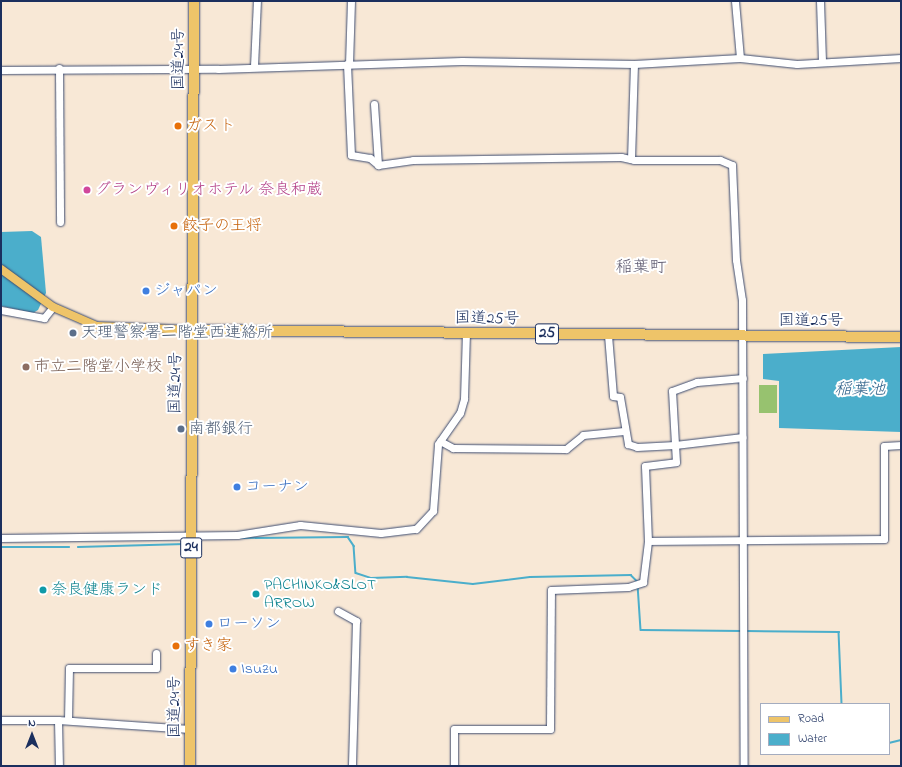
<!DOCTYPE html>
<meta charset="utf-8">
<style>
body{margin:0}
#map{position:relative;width:902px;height:767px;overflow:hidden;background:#f8e8d6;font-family:"Indie Flower","Klee One",sans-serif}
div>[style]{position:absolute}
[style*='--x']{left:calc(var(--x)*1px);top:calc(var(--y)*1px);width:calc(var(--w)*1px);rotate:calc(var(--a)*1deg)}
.green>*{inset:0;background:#97c26f;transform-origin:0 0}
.water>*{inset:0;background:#4baecb}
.stream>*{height:1.5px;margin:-0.75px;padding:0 0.75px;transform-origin:0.75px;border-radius:0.75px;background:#4baecb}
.roads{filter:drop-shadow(0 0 1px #3c4b70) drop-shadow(0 0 1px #3c4b70)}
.minor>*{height:7px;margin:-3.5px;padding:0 3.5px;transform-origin:3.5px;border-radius:3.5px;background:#fff}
.major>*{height:8px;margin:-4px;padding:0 4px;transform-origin:4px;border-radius:4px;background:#eec469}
.highway>*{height:10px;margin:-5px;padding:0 5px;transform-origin:5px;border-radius:5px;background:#eec469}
.dots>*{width:11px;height:11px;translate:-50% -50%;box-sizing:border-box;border:2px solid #fff;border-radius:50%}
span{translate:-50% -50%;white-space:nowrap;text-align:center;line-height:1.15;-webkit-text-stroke:4px #fff;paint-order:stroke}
.shield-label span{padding:1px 3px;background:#fff;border:1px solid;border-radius:3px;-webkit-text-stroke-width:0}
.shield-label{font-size:15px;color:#1b2f5e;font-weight:700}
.street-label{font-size:16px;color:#1b2f5e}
.food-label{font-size:16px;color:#c56008}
.left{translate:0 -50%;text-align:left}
.hotel-label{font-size:16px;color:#b23c85}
.shop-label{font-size:16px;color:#366cbe}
.service-label{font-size:16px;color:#4e5e75}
.education-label{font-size:16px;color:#785e54}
.culture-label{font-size:16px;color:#0d838f}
.neighbourhood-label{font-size:17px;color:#5b576d}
.water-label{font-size:17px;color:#2e628a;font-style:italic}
.frame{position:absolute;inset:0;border:2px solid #1b2f5e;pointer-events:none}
.legend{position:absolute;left:760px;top:703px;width:130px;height:52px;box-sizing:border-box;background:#fff;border:1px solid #a4acbf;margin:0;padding:5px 7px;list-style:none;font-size:12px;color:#1b2f5e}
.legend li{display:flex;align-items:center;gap:8px;height:20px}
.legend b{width:20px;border:1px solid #a4acbf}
.north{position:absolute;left:12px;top:715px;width:40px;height:40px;-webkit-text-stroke:3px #fff;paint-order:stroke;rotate:0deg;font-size:11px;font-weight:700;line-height:16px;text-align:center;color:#1b2f5e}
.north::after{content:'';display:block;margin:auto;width:14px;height:18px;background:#1b2f5e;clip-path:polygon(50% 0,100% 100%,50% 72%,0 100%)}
</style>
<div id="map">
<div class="green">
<i style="left:759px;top:385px;width:18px;height:28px"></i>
</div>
<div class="water">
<i style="clip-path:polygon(32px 231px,41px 237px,46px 293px,38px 310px,33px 313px,1px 306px,1px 232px)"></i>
<i style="clip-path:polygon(901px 347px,901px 432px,779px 428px,779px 381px,763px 379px,763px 354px)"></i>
</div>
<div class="stream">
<i style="--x:241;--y:538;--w:107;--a:-0.5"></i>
<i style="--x:348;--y:537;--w:11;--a:56"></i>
<i style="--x:354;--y:546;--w:27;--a:86"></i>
<i style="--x:356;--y:573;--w:16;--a:18"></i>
<i style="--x:371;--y:578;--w:36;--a:-2"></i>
<i style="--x:407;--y:577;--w:66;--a:6.1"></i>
<i style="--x:473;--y:584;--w:57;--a:-7"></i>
<i style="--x:530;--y:577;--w:101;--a:-1.1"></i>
<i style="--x:631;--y:575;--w:10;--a:45"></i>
<i style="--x:196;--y:540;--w:5;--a:-11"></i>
<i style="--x:1;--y:547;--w:68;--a:0"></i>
<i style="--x:78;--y:547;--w:107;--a:-1.6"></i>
<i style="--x:638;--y:585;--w:45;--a:86.2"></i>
<i style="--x:641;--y:630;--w:101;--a:0.6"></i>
<i style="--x:746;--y:631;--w:93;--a:0.6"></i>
<i style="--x:839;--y:632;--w:72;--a:87.6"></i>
<i style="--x:889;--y:743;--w:12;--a:-14"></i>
</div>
<div class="roads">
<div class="minor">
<i style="--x:735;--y:1;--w:57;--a:85"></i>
<i style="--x:820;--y:1;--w:61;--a:88.1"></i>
<i style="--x:347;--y:64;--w:91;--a:87.5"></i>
<i style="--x:351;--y:155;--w:19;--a:9"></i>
<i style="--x:370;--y:158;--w:11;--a:41"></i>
<i style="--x:378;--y:165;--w:35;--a:-8"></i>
<i style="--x:413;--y:160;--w:208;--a:-0.8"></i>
<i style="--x:621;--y:157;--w:13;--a:13"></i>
<i style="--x:634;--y:160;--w:86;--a:0"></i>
<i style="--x:720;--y:160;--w:13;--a:23"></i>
<i style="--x:732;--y:165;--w:95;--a:87.6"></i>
<i style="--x:736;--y:260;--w:40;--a:81.5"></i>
<i style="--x:742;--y:300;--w:466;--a:89.8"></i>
<i style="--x:349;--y:64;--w:63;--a:-88.2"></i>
<i style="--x:254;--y:66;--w:65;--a:-87.4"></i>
<i style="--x:59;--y:68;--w:154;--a:89.6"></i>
<i style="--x:1;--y:70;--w:217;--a:-0.3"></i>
<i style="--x:218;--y:69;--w:244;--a:-1.9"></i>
<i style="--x:462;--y:61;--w:172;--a:1"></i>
<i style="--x:634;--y:64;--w:106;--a:-3.2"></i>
<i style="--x:740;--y:58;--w:57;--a:6"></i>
<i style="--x:797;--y:64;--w:104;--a:-3.3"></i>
<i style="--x:374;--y:104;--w:61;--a:86.2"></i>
<i style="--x:631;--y:159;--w:95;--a:-88.2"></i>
<i style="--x:1;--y:310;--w:44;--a:10.5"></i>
<i style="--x:44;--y:318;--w:14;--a:-51"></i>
<i style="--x:608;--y:335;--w:61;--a:85.3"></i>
<i style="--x:613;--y:396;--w:7;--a:8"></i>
<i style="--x:620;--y:397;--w:48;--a:80.3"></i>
<i style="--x:628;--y:444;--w:9;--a:18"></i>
<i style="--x:637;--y:447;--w:38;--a:-3"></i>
<i style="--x:675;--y:445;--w:68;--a:-6.7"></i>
<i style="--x:440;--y:441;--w:15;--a:28"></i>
<i style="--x:453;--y:448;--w:113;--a:0.5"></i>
<i style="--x:566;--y:449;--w:22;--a:-39"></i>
<i style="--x:583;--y:435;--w:41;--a:-5.6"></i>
<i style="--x:1;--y:538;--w:236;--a:-0.7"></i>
<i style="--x:237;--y:535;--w:64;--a:-9"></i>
<i style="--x:300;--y:525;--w:81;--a:5.6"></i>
<i style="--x:381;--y:533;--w:35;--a:-7"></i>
<i style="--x:416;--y:529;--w:25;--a:-47"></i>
<i style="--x:433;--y:511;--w:67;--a:-85.7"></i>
<i style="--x:438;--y:444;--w:38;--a:-55"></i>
<i style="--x:460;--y:413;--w:15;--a:-74"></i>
<i style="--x:464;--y:399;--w:66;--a:-88.3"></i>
<i style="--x:648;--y:541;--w:236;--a:-0.5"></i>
<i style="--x:884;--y:539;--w:93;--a:-90"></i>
<i style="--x:884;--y:446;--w:17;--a:-3"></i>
<i style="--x:338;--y:611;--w:21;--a:29"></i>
<i style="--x:356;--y:621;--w:145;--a:91.6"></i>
<i style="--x:1;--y:720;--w:57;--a:0"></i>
<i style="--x:58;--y:720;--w:132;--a:3.9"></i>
<i style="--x:58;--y:720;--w:46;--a:88.8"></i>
<i style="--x:68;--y:720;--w:52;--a:-88.9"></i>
<i style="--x:69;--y:668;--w:87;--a:0"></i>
<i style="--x:156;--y:668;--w:15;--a:-90"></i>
<i style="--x:454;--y:766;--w:37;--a:-90"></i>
<i style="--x:454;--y:729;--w:96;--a:0"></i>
<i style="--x:550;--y:729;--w:139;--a:-89.6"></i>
<i style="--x:551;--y:590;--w:77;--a:-2.2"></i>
<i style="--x:628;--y:587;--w:16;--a:-18"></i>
<i style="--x:643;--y:582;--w:41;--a:-83"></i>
<i style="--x:648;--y:541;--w:75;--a:-92.3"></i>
<i style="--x:645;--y:466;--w:31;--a:-7"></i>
<i style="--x:676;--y:462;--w:71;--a:-93.2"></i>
<i style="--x:672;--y:391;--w:27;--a:-20"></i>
<i style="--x:697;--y:382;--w:46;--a:-5"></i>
</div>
<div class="major">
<i style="--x:1;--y:269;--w:64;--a:36.2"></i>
<i style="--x:53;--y:307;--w:48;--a:23.4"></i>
<i style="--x:97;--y:326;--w:95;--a:2.4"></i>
</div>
<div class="highway">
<i style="--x:192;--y:330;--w:709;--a:0.57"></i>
<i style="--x:190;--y:766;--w:765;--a:-89.7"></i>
</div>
</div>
<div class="dots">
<i style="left:178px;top:126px;background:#e8710a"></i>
<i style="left:87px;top:190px;background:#d1479c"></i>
<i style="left:174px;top:226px;background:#e8710a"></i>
<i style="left:146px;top:291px;background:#3f7fe0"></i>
<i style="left:73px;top:333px;background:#5c6f8a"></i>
<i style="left:26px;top:367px;background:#8d6e63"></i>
<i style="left:181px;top:429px;background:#5c6f8a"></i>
<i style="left:237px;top:487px;background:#3f7fe0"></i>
<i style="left:43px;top:590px;background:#0f9aa8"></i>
<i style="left:256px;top:594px;background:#0f9aa8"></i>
<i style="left:209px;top:624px;background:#3f7fe0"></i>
<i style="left:176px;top:646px;background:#e8710a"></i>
<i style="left:233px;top:669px;background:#3f7fe0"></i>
</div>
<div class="shield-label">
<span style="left:547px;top:334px">25</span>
<span style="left:191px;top:548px">24</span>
</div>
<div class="street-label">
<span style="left:179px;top:59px;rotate:-90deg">国道24号</span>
<span style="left:487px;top:319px;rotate:1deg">国道25号</span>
<span style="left:811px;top:321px">国道25号</span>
<span style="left:176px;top:383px;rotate:-89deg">国道24号</span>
<span style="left:175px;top:707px;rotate:-90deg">国道24号</span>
</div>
<div class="food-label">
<span class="left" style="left:186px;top:126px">ガスト</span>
<span class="left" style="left:182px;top:226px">餃子の王将</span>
<span class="left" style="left:184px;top:646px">すき家</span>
</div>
<div class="hotel-label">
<span class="left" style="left:95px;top:190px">グランヴィリオホテル 奈良和蔵</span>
</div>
<div class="shop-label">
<span class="left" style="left:154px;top:291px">ジャパン</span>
<span class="left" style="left:245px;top:487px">コーナン</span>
<span class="left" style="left:217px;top:624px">ローソン</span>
<span class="left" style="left:241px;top:669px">Isuzu</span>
</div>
<div class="service-label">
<span class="left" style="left:81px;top:333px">天理警察署二階堂西連絡所</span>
<span class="left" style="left:189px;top:429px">南都銀行</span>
</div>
<div class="education-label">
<span class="left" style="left:34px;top:367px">市立二階堂小学校</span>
</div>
<div class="culture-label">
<span class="left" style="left:264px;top:594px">PACHINKO&amp;SLOT<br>ARROW</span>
<span class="left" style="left:51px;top:590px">奈良健康ランド</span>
</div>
<div class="neighbourhood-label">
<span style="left:641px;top:268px">稲葉町</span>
</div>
<div class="water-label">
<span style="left:860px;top:390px">稲葉池</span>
</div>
<div class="frame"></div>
<ul class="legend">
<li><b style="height:5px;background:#eec469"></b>Road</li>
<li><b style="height:11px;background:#4baecb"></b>Water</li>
</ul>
<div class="north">N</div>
</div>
